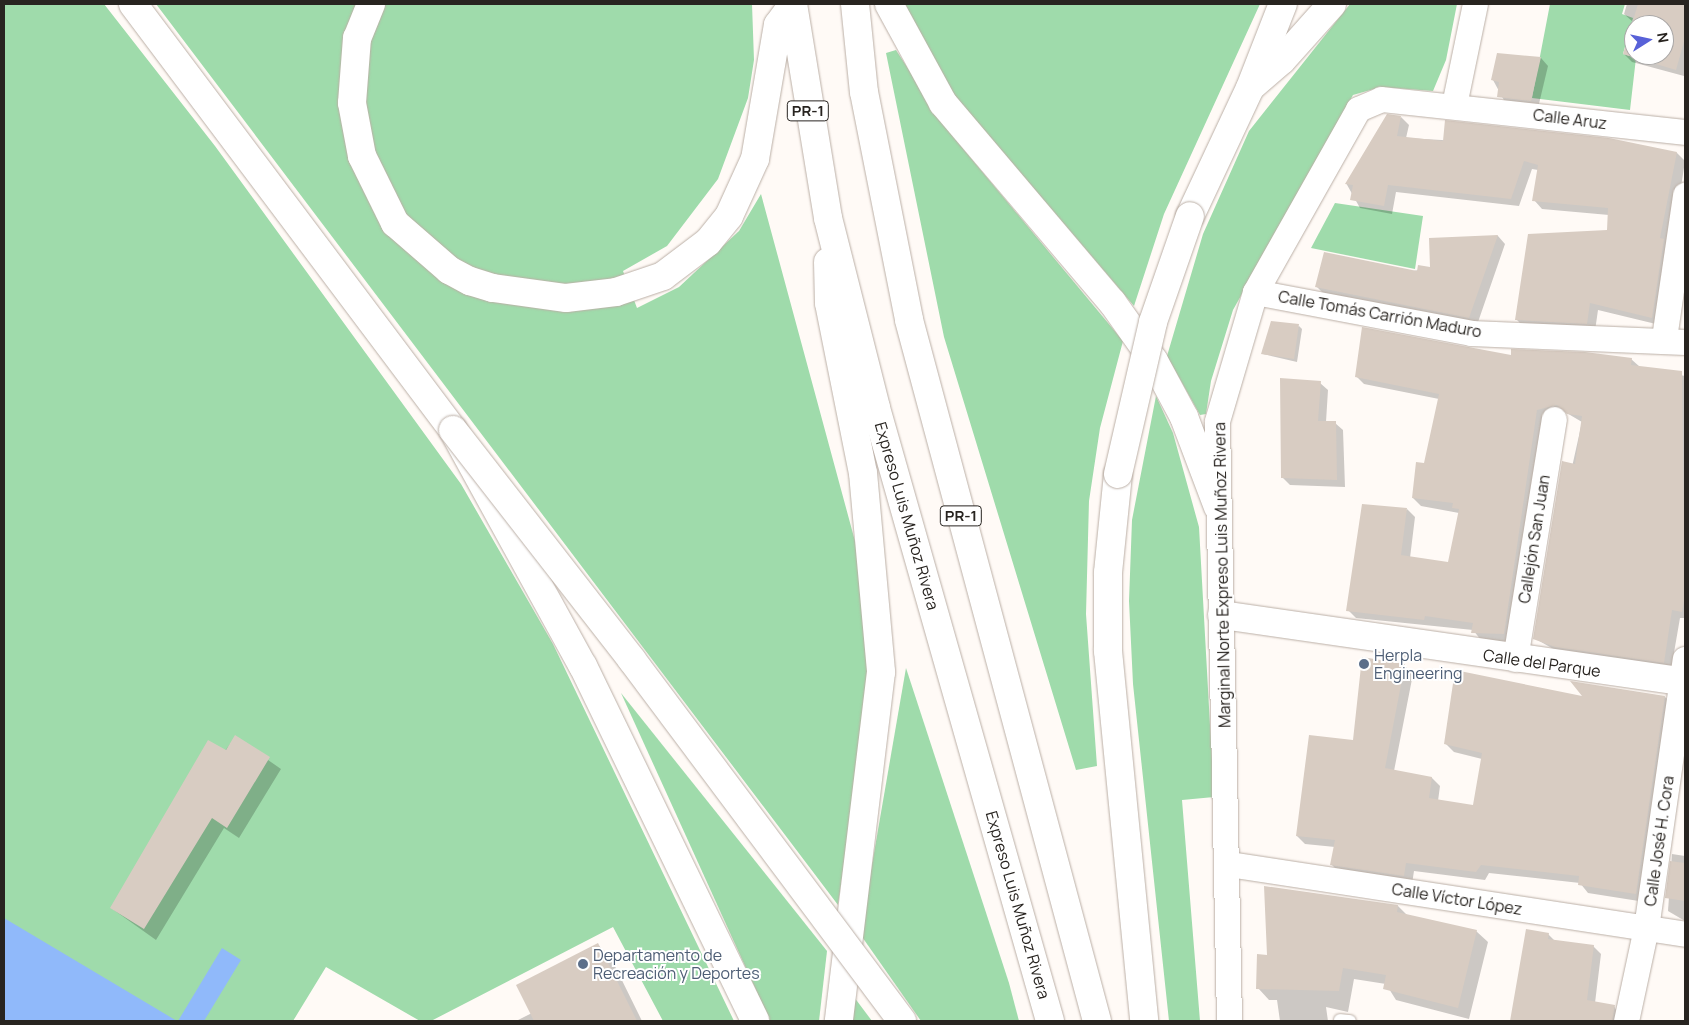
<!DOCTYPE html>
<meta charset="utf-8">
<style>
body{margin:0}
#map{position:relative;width:1689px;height:1025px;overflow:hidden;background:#fffaf6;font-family:Manrope,sans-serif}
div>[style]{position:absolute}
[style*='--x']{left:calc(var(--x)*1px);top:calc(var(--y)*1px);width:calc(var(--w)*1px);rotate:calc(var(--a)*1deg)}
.green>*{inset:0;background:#9fdbab}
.water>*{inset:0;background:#90b9fa}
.shadow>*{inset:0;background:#0003}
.building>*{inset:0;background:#d8ccc2}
.roads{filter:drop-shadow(0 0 1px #bbafa6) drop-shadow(0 0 1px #bbafa6)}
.service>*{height:12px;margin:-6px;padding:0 6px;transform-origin:6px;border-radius:6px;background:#fff}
.minor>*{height:25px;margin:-12.5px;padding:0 12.5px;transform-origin:12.5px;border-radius:12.5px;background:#fff}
.tertiary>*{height:28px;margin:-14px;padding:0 14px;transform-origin:14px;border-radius:14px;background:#fff}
.motorway>*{height:28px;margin:-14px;padding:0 14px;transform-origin:14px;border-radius:14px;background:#fff}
.bridges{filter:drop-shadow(0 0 1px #bbafa6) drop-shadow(0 0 1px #bbafa6)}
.motorway-bridge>*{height:28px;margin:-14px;padding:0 14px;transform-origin:14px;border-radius:14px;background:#fff}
.dots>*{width:14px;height:14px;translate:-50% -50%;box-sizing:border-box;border:2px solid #fff;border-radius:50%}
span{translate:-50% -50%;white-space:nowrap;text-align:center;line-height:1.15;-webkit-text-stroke:4px #fff;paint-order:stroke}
.shield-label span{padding:1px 4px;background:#fff;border:1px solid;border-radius:4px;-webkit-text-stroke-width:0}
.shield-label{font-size:15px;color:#282420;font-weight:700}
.street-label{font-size:16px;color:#282420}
.service-label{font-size:16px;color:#4e5e75}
.left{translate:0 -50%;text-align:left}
.frame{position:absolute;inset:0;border:5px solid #282420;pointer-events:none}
.north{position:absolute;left:1624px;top:15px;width:50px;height:50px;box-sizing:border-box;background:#fff;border:1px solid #a9a7a6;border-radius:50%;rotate:80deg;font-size:14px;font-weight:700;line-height:20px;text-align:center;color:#282420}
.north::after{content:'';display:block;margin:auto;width:18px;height:22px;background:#5861d8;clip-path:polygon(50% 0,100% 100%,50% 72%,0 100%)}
</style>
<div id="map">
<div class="green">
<i style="clip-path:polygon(4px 4px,104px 4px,215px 146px,461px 484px,553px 644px,734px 1021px,663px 1021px,613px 927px,431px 1021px,420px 1021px,326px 967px,293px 1021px,4px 1021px)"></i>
<i style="clip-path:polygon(156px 4px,752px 4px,754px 60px,748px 98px,718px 179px,667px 246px,623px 271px,637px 308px,679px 287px,739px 231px,761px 194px,865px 578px,871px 681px,838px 905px)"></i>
<i style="clip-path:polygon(900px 4px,1260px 4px,1164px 214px,1134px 306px,945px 84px)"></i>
<i style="clip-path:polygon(1350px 4px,1457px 4px,1446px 60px,1433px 91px,1381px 87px,1353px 95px,1233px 310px,1211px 381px,1206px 414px,1200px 415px,1167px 356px,1203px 234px,1249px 131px)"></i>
<i style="clip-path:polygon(1550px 4px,1625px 4px,1622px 14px,1633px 18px,1623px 54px,1636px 58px,1630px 110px,1532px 98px)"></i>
<i style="clip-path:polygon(896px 50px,950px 133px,1123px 341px,1100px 428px,1089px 501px,1086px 614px,1097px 766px,1076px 770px,944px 337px,886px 53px)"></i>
<i style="clip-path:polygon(1335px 203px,1423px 216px,1415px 269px,1311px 248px)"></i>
<i style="clip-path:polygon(1156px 396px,1173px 433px,1199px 527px,1214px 797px,1182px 800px,1200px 1021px,1169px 1021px,1133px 684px,1129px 601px,1132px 520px)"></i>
<i style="clip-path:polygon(906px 668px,1009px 983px,1019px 1021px,921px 1021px,860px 934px)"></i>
<i style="clip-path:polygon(621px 693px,827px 951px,819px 1021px,770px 1021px)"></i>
<i style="clip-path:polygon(854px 997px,872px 1021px,851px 1021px)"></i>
</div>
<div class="water">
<i style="clip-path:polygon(4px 918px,177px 1021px,4px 1021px)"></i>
<i style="clip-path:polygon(222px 948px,241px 960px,204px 1021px,178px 1021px)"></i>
</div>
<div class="shadow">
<i style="clip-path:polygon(evenodd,1627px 4px,1685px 4px,1684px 76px,1632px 62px,1624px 54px,1633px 22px,1624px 14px,1627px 4px,1634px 25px,1664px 25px,1664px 55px,1634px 55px,1634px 25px)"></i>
<i style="clip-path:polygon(1541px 58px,1548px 66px,1538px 108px,1506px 104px,1493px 80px)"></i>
<i style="clip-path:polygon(1401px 117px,1409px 125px,1406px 138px,1677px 153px,1685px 161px,1660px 325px,1598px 310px,1595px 331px,1525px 328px,1517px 320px,1608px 232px,1609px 215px,1542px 209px,1534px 200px,1538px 170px,1532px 169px,1519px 206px,1396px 192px,1392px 214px,1360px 208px,1346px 183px)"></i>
<i style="clip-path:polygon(1498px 236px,1505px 244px,1477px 325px,1324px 294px,1316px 286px,1432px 268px,1430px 239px)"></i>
<i style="clip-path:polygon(1299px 326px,1302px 329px,1297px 362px,1263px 354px)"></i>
<i style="clip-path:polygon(1512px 357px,1631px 359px,1640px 367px,1685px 376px,1685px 618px,1680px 618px,1671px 670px,1564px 655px,1534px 638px,1582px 422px,1565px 412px,1545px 418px,1512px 642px,1481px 640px,1473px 630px,1356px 618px,1348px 610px,1407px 509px,1415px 517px,1410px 558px,1449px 564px,1459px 513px,1421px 506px,1413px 498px,1425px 465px,1439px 399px,1364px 384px,1356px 376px)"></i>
<i style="clip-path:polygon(1320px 383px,1328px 390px,1326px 422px,1335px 423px,1343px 430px,1345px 487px,1290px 485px,1282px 477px)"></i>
<i style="clip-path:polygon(1404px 665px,1413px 674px,1394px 771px,1432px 778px,1440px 786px,1438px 801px,1474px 806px,1482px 759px,1454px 752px,1445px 743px,1586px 698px,1665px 697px,1673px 705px,1645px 902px,1588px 893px,1580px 883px,1489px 873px,1485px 880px,1414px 871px,1412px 884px,1340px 873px,1332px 865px,1335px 847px,1305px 844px,1297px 836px)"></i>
<i style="clip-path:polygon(235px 737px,281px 769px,239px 838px,224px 828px,156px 940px,111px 908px)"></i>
<i style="clip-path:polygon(1672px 854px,1685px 856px,1685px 921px,1668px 911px)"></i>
<i style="clip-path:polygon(1398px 906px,1407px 915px,1476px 931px,1488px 942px,1469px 1019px,1396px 1000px,1386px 984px,1354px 979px,1348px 1012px,1326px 1007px,1328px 1021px,1280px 1021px,1277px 1000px,1269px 1000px,1258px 988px,1268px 956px)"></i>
<i style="clip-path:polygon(1527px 931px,1548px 934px,1555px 941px,1593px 946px,1601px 954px,1595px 1003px,1614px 1006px,1622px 1021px,1512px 1021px)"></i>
<i style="clip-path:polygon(598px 945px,610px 956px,642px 1021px,516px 1021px,532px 1013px)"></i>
</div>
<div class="building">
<i style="clip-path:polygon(evenodd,1638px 4px,1685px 4px,1685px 38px,1676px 70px,1623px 54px,1638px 4px,1634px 25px,1664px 25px,1664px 55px,1634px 55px,1634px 25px)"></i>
<i style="clip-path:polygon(1497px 53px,1541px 57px,1531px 101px,1497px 97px,1499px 82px,1491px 80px)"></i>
<i style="clip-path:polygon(1387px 114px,1401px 116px,1397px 136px,1443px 141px,1445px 120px,1609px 138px,1677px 152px,1660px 238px,1664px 239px,1652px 318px,1590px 303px,1587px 324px,1515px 320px,1528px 234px,1607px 230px,1608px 208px,1532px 201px,1538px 165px,1524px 161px,1511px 199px,1388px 185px,1384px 206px,1350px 200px,1353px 185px,1345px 184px)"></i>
<i style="clip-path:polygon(1498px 235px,1469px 318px,1315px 287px,1324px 252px,1417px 271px,1418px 265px,1430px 267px,1429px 238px)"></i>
<i style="clip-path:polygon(1271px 321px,1299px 324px,1294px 359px,1261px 354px)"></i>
<i style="clip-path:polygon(1362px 327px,1511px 355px,1511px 349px,1585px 352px,1632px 358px,1631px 365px,1682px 371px,1685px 595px,1682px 612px,1672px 610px,1664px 663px,1555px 647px,1533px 639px,1562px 461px,1575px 464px,1582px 416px,1567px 414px,1557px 405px,1537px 410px,1504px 634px,1471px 633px,1473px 623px,1425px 616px,1424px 620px,1346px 611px,1362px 504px,1407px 508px,1401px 555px,1448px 562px,1459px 509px,1452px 508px,1453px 503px,1412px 498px,1416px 462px,1424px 463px,1439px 394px,1355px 377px)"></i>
<i style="clip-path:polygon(1280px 378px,1321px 381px,1318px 421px,1336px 421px,1337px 480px,1281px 478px)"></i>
<i style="clip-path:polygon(1362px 657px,1405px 664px,1385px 768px,1432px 777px,1429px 798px,1473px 805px,1482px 753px,1444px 744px,1455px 670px,1582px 696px,1570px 681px,1665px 696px,1636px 894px,1578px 885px,1579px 876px,1481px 865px,1476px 872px,1406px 863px,1404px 876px,1330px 865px,1335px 840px,1296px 836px,1309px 735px,1353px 740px)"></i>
<i style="clip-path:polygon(235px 735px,270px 757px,227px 828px,212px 818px,144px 929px,110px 908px,208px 740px,226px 750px)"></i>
<i style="clip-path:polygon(1670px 861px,1685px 863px,1685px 901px,1665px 898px)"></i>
<i style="clip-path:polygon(1264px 886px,1398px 905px,1397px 912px,1477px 930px,1458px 1008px,1383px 989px,1386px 975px,1343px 968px,1339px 991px,1256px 989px,1257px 954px,1267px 955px)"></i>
<i style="clip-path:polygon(1526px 929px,1549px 933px,1548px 939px,1594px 945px,1587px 1000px,1615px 1005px,1612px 1021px,1510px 1021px)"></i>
<i style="clip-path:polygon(598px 943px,637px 1021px,534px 1021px,516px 985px)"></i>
</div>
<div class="roads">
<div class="service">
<i style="--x:1340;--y:1020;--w:10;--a:6"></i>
</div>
<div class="minor">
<i style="--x:1454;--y:105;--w:103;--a:-78.3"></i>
<i style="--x:1255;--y:292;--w:220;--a:10.7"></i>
<i style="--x:1471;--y:333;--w:214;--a:2.4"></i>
<i style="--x:1664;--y:338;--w:145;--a:-81.6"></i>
<i style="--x:1515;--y:659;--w:243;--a:-80.8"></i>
<i style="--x:1229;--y:864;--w:461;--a:8.7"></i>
<i style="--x:1229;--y:1021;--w:600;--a:-91.15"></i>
<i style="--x:1217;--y:421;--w:134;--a:-73.6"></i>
<i style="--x:1255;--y:292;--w:210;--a:-60.6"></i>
<i style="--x:1358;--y:109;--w:25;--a:-23"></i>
<i style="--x:1381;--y:99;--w:306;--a:6.2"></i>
<i style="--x:1626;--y:1021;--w:95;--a:-77.9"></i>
<i style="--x:1646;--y:928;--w:272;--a:-81.8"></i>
</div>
<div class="tertiary">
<i style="--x:1222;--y:615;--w:468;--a:8.2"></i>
</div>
<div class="motorway">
<i style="--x:133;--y:4;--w:533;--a:53.09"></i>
<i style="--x:453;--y:430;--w:269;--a:61.2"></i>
<i style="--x:583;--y:666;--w:394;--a:64.1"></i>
<i style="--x:371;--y:4;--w:37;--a:112"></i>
<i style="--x:357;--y:38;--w:65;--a:94.4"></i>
<i style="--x:352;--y:103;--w:54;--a:79.3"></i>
<i style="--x:362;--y:156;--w:75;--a:63.8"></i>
<i style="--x:395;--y:223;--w:72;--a:41"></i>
<i style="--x:449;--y:270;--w:24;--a:28"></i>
<i style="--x:470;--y:281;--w:24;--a:17"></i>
<i style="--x:493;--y:288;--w:74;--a:7.8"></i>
<i style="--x:566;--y:298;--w:50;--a:-6.8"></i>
<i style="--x:616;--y:292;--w:50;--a:-18.8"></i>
<i style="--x:663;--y:276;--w:56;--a:-37.1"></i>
<i style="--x:708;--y:242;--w:33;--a:-51"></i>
<i style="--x:729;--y:216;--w:63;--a:-65.5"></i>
<i style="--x:755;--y:159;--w:136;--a:-80.3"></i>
<i style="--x:778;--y:25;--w:26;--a:-54"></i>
<i style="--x:793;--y:4;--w:217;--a:80.7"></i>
<i style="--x:828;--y:218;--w:196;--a:75.8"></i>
<i style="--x:876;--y:408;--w:637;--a:74.15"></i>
<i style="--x:855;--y:4;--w:88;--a:84.2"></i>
<i style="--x:864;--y:92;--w:232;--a:78.8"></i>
<i style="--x:909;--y:320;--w:726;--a:74.99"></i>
<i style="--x:889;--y:4;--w:113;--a:61.4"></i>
<i style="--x:943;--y:103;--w:261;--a:49.7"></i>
<i style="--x:1112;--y:302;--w:72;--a:54.6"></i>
<i style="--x:1154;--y:361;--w:64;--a:61.8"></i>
<i style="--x:1184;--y:417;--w:96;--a:69.3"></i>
<i style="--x:1253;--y:85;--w:38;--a:-41"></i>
<i style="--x:1282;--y:60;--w:75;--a:-48.2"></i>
<i style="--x:1190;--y:216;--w:141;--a:-64.9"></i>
<i style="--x:1250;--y:88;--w:90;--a:-68.6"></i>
<i style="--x:828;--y:262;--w:41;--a:88.6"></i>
<i style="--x:829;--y:303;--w:173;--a:78.7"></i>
<i style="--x:863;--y:473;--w:200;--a:84.8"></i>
<i style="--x:881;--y:672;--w:352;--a:96.9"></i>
<i style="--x:1118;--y:474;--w:100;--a:95.8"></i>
<i style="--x:1108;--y:573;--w:78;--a:90"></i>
<i style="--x:1108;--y:651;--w:372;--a:84.4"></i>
</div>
</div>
<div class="bridges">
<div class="motorway-bridge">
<i style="--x:453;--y:430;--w:291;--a:52.1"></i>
<i style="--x:632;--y:660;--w:451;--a:53.2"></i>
<i style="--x:1118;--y:474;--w:156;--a:-77"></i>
<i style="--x:1153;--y:322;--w:112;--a:-70.8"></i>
</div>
</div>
<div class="dots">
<i style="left:1364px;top:664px;background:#5c6f8a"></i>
<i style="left:583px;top:964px;background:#5c6f8a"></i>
</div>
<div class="shield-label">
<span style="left:808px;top:111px">PR-1</span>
<span style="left:961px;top:516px">PR-1</span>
</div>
<div class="street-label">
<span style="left:1570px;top:119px;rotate:7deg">Calle Aruz</span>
<span style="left:1380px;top:314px;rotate:10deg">Calle Tomás Carrión Maduro</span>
<span style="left:907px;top:516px;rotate:74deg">Expreso Luis Muñoz Rivera</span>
<span style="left:1534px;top:539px;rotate:-81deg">Callejón San Juan</span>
<span style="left:1222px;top:575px;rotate:-91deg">Marginal Norte Expreso Luis Muñoz Rivera</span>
<span style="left:1542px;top:663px;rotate:8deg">Calle del Parque</span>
<span style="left:1659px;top:841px;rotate:-82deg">Calle José H. Cora</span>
<span style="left:1457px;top:899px;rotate:9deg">Calle Víctor López</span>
<span style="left:1018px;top:905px;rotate:74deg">Expreso Luis Muñoz Rivera</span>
</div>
<div class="service-label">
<span class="left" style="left:1374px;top:664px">Herpla<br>Engineering</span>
<span class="left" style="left:593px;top:964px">Departamento de<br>Recreación y Deportes</span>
</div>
<div class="frame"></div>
<div class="north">N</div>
</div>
